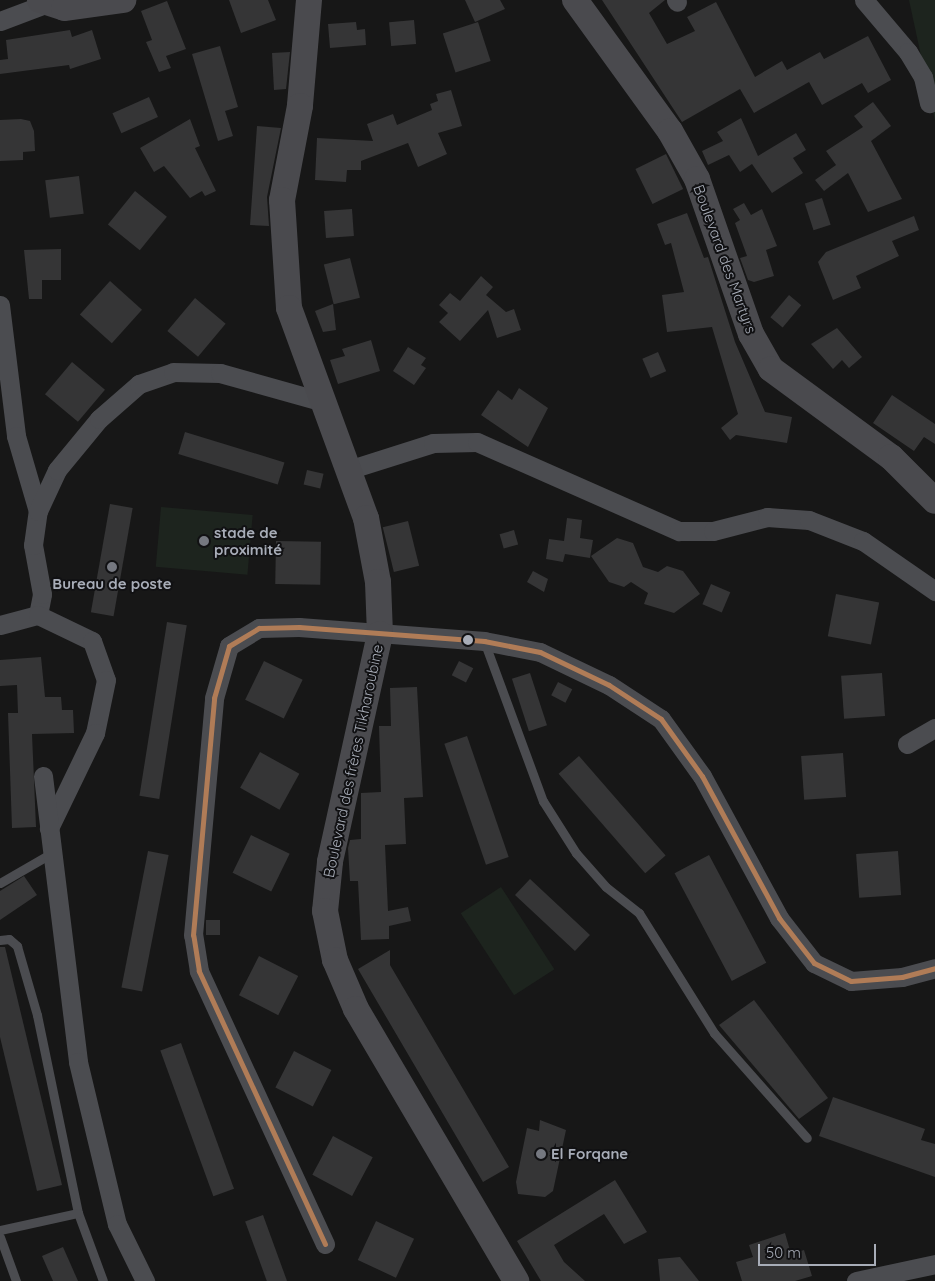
<!DOCTYPE html>
<meta charset="utf-8">
<style>
body{margin:0}
#map{position:relative;width:935px;height:1281px;overflow:hidden;background:#171717;font-family:Quicksand,sans-serif}
div>[style]{position:absolute}
[style*='--x']{left:calc(var(--x)*1px);top:calc(var(--y)*1px);width:calc(var(--w)*1px);rotate:calc(var(--a)*1deg)}
.green>*{inset:0;background:#1d241e;transform-origin:0 0}
.building>*{inset:0;background:#353536;transform-origin:0 0}
.lane>*{height:9px;margin:-4.5px;padding:0 4.5px;transform-origin:4.5px;border-radius:4.5px;background:#4b4c50}
.street>*{height:19px;margin:-9.5px;padding:0 9.5px;transform-origin:9.5px;border-radius:9.5px;background:#4b4c50}
.secondary>*{height:26px;margin:-13px;padding:0 13px;transform-origin:13px;border-radius:13px;background:#4a4a4e}
.bus-1>*{height:5px;margin:-2.5px;padding:0 2.5px;transform-origin:2.5px;border-radius:2.5px;background:#b07c57}
.dots>*{width:14px;height:14px;translate:-50% -50%;box-sizing:border-box;border:2px solid #111113;border-radius:50%}
span{translate:-50% -50%;white-space:nowrap;text-align:center;line-height:1.15;-webkit-text-stroke:4px #111113;paint-order:stroke}
.street-label{font-size:15px;color:#a8adb8}
.poi-label{font-size:15px;color:#a8adb8;font-weight:700}
.left{translate:0 -50%;text-align:left}
.scale{position:absolute;left:758px;top:1244px;width:118px;height:22px;box-sizing:border-box;border:2px solid #a8adb8;border-top:0;padding-left:6px;font-size:15px;line-height:18px;white-space:nowrap;color:#a8adb8;-webkit-text-stroke:4px #111113;paint-order:stroke}
</style>
<div id="map">
<div class="green">
<i style="clip-path:polygon(909px 0,935px 0,935px 121px)"></i>
<i style="left:161px;top:507px;width:92px;height:60px;rotate:5deg"></i>
<i style="left:501px;top:887px;width:98px;height:48px;rotate:57deg"></i>
</div>
<div class="building">
<i style="clip-path:polygon(229px 0,268px 0,276px 20px,241px 33px)"></i>
<i style="clip-path:polygon(465px 0,500px 0,505px 9px,475px 22px)"></i>
<i style="clip-path:polygon(602px 0,665px 0,649px 13px,667px 44px,695px 31px,687px 17px,716px 2px,755px 77px,782px 61px,787px 70px,820px 52px,824px 59px,868px 36px,891px 80px,868px 93px,862px 83px,822px 105px,809px 82px,754px 113px,740px 89px,682px 122px)"></i>
<i style="clip-path:polygon(167px 1px,186px 49px,166px 56px,171px 68px,159px 72px,146px 42px,152px 40px,141px 11px)"></i>
<i style="left:414px;top:20px;width:24px;height:25px;rotate:85deg"></i>
<i style="clip-path:polygon(356px 22px,357px 30px,365px 29px,366px 45px,330px 48px,328px 24px)"></i>
<i style="left:478px;top:22px;width:41px;height:37px;rotate:72deg"></i>
<i style="clip-path:polygon(70px 30px,72px 37px,92px 30px,101px 59px,70px 69px,69px 65px,0 74px,0 60px,8px 59px,6px 40px)"></i>
<i style="clip-path:polygon(220px 46px,238px 107px,225px 111px,233px 136px,218px 141px,192px 54px)"></i>
<i style="clip-path:polygon(290px 52px,286px 89px,274px 90px,272px 53px)"></i>
<i style="clip-path:polygon(451px 90px,462px 126px,438px 133px,447px 154px,418px 167px,408px 143px,361px 161px,361px 170px,347px 170px,346px 182px,315px 180px,317px 138px,373px 141px,367px 124px,393px 114px,397px 125px,432px 110px,430px 104px,438px 101px,436px 94px)"></i>
<i style="left:149px;top:97px;width:22px;height:40px;rotate:66deg"></i>
<i style="clip-path:polygon(873px 102px,891px 126px,871px 141px,902px 199px,868px 212px,848px 173px,824px 191px,815px 180px,836px 165px,826px 151px,863px 127px,854px 116px)"></i>
<i style="clip-path:polygon(741px 118px,758px 156px,796px 133px,806px 150px,793px 158px,803px 173px,772px 193px,752px 164px,740px 172px,729px 155px,708px 165px,702px 151px,723px 141px,717px 132px)"></i>
<i style="clip-path:polygon(21px 119px,30px 121px,34px 131px,35px 151px,23px 152px,23px 160px,0 161px,0 120px)"></i>
<i style="clip-path:polygon(190px 119px,200px 146px,195px 148px,216px 191px,205px 196px,202px 191px,190px 198px,164px 166px,154px 172px,140px 148px)"></i>
<i style="clip-path:polygon(257px 126px,281px 128px,267px 197px,269px 226px,250px 225px)"></i>
<i style="left:666px;top:154px;width:39px;height:34px;rotate:64deg"></i>
<i style="left:79px;top:176px;width:38px;height:34px;rotate:83deg"></i>
<i style="left:135px;top:191px;width:41px;height:43px;rotate:39deg"></i>
<i style="left:822px;top:198px;width:28px;height:18px;rotate:72deg"></i>
<i style="clip-path:polygon(744px 203px,751px 215px,762px 209px,777px 246px,766px 250px,774px 276px,754px 282px,748px 280px,740px 258px,747px 256px,735px 223px,740px 220px,733px 209px)"></i>
<i style="left:352px;top:209px;width:27px;height:28px;rotate:86deg"></i>
<i style="clip-path:polygon(687px 213px,704px 258px,708px 257px,735px 342px,765px 412px,792px 417px,787px 443px,736px 435px,730px 440px,721px 428px,738px 414px,712px 327px,667px 332px,662px 295px,684px 292px,671px 243px,665px 245px,657px 224px)"></i>
<i style="clip-path:polygon(914px 216px,919px 230px,892px 241px,899px 256px,856px 276px,861px 288px,833px 300px,818px 262px,826px 252px)"></i>
<i style="clip-path:polygon(61px 249px,61px 280px,42px 280px,42px 299px,29px 299px,24px 250px)"></i>
<i style="left:350px;top:258px;width:41px;height:27px;rotate:76deg"></i>
<i style="clip-path:polygon(481px 276px,493px 287px,486px 295px,506px 312px,514px 309px,521px 330px,497px 338px,488px 310px,460px 341px,439px 322px,448px 313px,439px 305px,450px 293px,460px 301px)"></i>
<i style="left:110px;top:281px;width:43px;height:45px;rotate:42deg"></i>
<i style="left:789px;top:295px;width:16px;height:29px;rotate:40deg"></i>
<i style="left:195px;top:298px;width:40px;height:43px;rotate:40deg"></i>
<i style="clip-path:polygon(333px 304px,336px 330px,323px 332px,315px 311px)"></i>
<i style="clip-path:polygon(837px 328px,862px 357px,849px 368px,842px 360px,833px 369px,811px 344px)"></i>
<i style="clip-path:polygon(371px 340px,380px 371px,338px 384px,330px 360px,345px 356px,342px 349px)"></i>
<i style="clip-path:polygon(408px 347px,426px 358px,421px 365px,426px 368px,414px 385px,393px 371px)"></i>
<i style="left:658px;top:352px;width:21px;height:17px;rotate:67deg"></i>
<i style="left:72px;top:362px;width:43px;height:42px;rotate:40deg"></i>
<i style="clip-path:polygon(519px 388px,548px 408px,528px 447px,481px 415px,498px 390px,512px 400px)"></i>
<i style="clip-path:polygon(892px 395px,935px 424px,935px 444px,924px 437px,914px 451px,873px 423px)"></i>
<i style="left:185px;top:432px;width:104px;height:23px;rotate:17deg"></i>
<i style="left:307px;top:470px;width:17px;height:15px;rotate:13deg"></i>
<i style="left:110px;top:504px;width:23px;height:110px;rotate:10deg"></i>
<i style="clip-path:polygon(567px 518px,582px 520px,580px 538px,593px 540px,590px 558px,565px 554px,563px 562px,546px 559px,549px 539px,564px 541px)"></i>
<i style="left:408px;top:521px;width:46px;height:26px;rotate:76deg"></i>
<i style="left:514px;top:530px;width:15px;height:15px;rotate:74deg"></i>
<i style="clip-path:polygon(617px 538px,633px 543px,643px 567px,658px 572px,667px 566px,683px 571px,700px 594px,674px 613px,644px 604px,648px 593px,631px 582px,624px 587px,609px 582px,591px 556px)"></i>
<i style="left:276px;top:541px;width:45px;height:43px;rotate:1deg"></i>
<i style="clip-path:polygon(533px 571px,548px 579px,544px 592px,527px 582px)"></i>
<i style="left:711px;top:584px;width:21px;height:22px;rotate:23deg"></i>
<i style="left:836px;top:594px;width:44px;height:43px;rotate:11deg"></i>
<i style="left:167px;top:622px;width:20px;height:176px;rotate:9deg"></i>
<i style="clip-path:polygon(41px 657px,45px 697px,61px 697px,62px 710px,73px 710px,74px 733px,32px 734px,36px 827px,12px 828px,8px 713px,18px 713px,17px 685px,0 686px,0 660px)"></i>
<i style="left:264px;top:661px;width:43px;height:43px;rotate:26deg"></i>
<i style="left:459px;top:661px;width:16px;height:16px;rotate:27deg"></i>
<i style="left:530px;top:673px;width:55px;height:19px;rotate:72deg"></i>
<i style="left:882px;top:673px;width:43px;height:41px;rotate:86deg"></i>
<i style="left:558px;top:682px;width:16px;height:15px;rotate:27deg"></i>
<i style="clip-path:polygon(417px 687px,423px 797px,404px 798px,406px 844px,385px 845px,388px 911px,408px 907px,411px 921px,389px 926px,389px 939px,361px 940px,358px 881px,350px 881px,348px 848px,350px 840px,361px 839px,361px 793px,381px 792px,379px 726px,391px 726px,390px 688px)"></i>
<i style="left:467px;top:736px;width:128px;height:24px;rotate:71deg"></i>
<i style="left:260px;top:752px;width:45px;height:41px;rotate:29deg"></i>
<i style="left:843px;top:753px;width:44px;height:42px;rotate:86deg"></i>
<i style="left:579px;top:756px;width:132px;height:27px;rotate:49deg"></i>
<i style="left:251px;top:835px;width:43px;height:42px;rotate:26deg"></i>
<i style="left:148px;top:851px;width:21px;height:139px;rotate:11deg"></i>
<i style="left:898px;top:851px;width:44px;height:42px;rotate:86deg"></i>
<i style="left:709px;top:855px;width:122px;height:39px;rotate:62deg"></i>
<i style="clip-path:polygon(24px 876px,37px 895px,0 920px,0 891px)"></i>
<i style="left:530px;top:879px;width:82px;height:22px;rotate:43deg"></i>
<i style="left:206px;top:920px;width:14px;height:15px"></i>
<i style="clip-path:polygon(0 947px,5px 947px,62px 1185px,37px 1191px,0 1037px)"></i>
<i style="clip-path:polygon(390px 950px,390px 965px,509px 1167px,483px 1182px,358px 969px)"></i>
<i style="left:259px;top:956px;width:44px;height:44px;rotate:27deg"></i>
<i style="clip-path:polygon(754px 1000px,828px 1098px,799px 1119px,719px 1025px)"></i>
<i style="left:181px;top:1043px;width:155px;height:22px;rotate:70deg"></i>
<i style="left:294px;top:1051px;width:42px;height:41px;rotate:27deg"></i>
<i style="clip-path:polygon(833px 1097px,925px 1129px,921px 1140px,935px 1144px,935px 1177px,819px 1136px)"></i>
<i style="clip-path:polygon(540px 1120px,566px 1130px,553px 1191px,545px 1197px,518px 1194px,516px 1182px,527px 1128px,539px 1131px)"></i>
<i style="left:333px;top:1136px;width:45px;height:44px;rotate:28deg"></i>
<i style="clip-path:polygon(615px 1180px,647px 1232px,624px 1244px,604px 1214px,554px 1245px,564px 1262px,585px 1281px,541px 1281px,517px 1241px)"></i>
<i style="left:263px;top:1215px;width:70px;height:19px;rotate:70deg"></i>
<i style="left:376px;top:1221px;width:42px;height:43px;rotate:25deg"></i>
<i style="clip-path:polygon(785px 1233px,791px 1254px,804px 1250px,812px 1276px,795px 1281px,742px 1281px,736px 1262px,753px 1257px,749px 1245px)"></i>
<i style="clip-path:polygon(63px 1247px,78px 1281px,53px 1281px,42px 1256px)"></i>
<i style="clip-path:polygon(680px 1257px,699px 1281px,660px 1281px,658px 1259px)"></i>
</div>
<div class="lane">
<i style="--x:484;--y:641;--w:171;--a:69.8"></i>
<i style="--x:543;--y:801;--w:62;--a:57.6"></i>
<i style="--x:576;--y:853;--w:45;--a:48.6"></i>
<i style="--x:606;--y:887;--w:42;--a:38.2"></i>
<i style="--x:639;--y:913;--w:142;--a:58"></i>
<i style="--x:714;--y:1033;--w:140;--a:48.5"></i>
<i style="--x:0;--y:883;--w:60;--a:-30"></i>
<i style="--x:0;--y:940;--w:9;--a:-6"></i>
<i style="--x:9;--y:939;--w:11;--a:41"></i>
<i style="--x:17;--y:946;--w:72;--a:73.8"></i>
<i style="--x:37;--y:1015;--w:202;--a:78.3"></i>
<i style="--x:78;--y:1213;--w:72;--a:69.8"></i>
<i style="--x:0;--y:1230;--w:80;--a:-12.3"></i>
<i style="--x:0;--y:1237;--w:47;--a:70"></i>
</div>
<div class="street">
<i style="--x:676;--y:0;--w:2;--a:63"></i>
<i style="--x:864;--y:0;--w:68;--a:49.8"></i>
<i style="--x:908;--y:52;--w:29;--a:59"></i>
<i style="--x:923;--y:77;--w:27;--a:77"></i>
<i style="--x:0;--y:21;--w:48;--a:-20.7"></i>
<i style="--x:0;--y:305;--w:132;--a:83"></i>
<i style="--x:16;--y:436;--w:78;--a:73.7"></i>
<i style="--x:348;--y:470;--w:89;--a:-17.6"></i>
<i style="--x:433;--y:443;--w:44;--a:-1.3"></i>
<i style="--x:477;--y:442;--w:221;--a:23.8"></i>
<i style="--x:679;--y:531;--w:34;--a:0"></i>
<i style="--x:713;--y:531;--w:56;--a:-14.5"></i>
<i style="--x:767;--y:517;--w:42;--a:4.1"></i>
<i style="--x:809;--y:520;--w:58;--a:21.3"></i>
<i style="--x:863;--y:541;--w:88;--a:34.8"></i>
<i style="--x:38;--y:615;--w:21;--a:-79"></i>
<i style="--x:42;--y:594;--w:50;--a:-100.4"></i>
<i style="--x:33;--y:545;--w:34;--a:-82"></i>
<i style="--x:38;--y:511;--w:45;--a:-65.1"></i>
<i style="--x:57;--y:470;--w:66;--a:-50.5"></i>
<i style="--x:99;--y:419;--w:53;--a:-41.2"></i>
<i style="--x:139;--y:384;--w:36;--a:-19"></i>
<i style="--x:173;--y:372;--w:47;--a:1.2"></i>
<i style="--x:220;--y:373;--w:108;--a:15.6"></i>
<i style="--x:0;--y:625;--w:39;--a:-15"></i>
<i style="--x:38;--y:615;--w:60;--a:25.7"></i>
<i style="--x:92;--y:641;--w:41;--a:70.3"></i>
<i style="--x:106;--y:680;--w:54;--a:101.7"></i>
<i style="--x:95;--y:733;--w:106;--a:115.8"></i>
<i style="--x:907;--y:744;--w:32;--a:-30"></i>
<i style="--x:43;--y:776;--w:288;--a:83"></i>
<i style="--x:78;--y:1062;--w:167;--a:76.5"></i>
<i style="--x:117;--y:1224;--w:64;--a:63.8"></i>
<i style="--x:325;--y:1244;--w:301;--a:-114.8"></i>
<i style="--x:199;--y:971;--w:36;--a:-99"></i>
<i style="--x:193;--y:935;--w:238;--a:-84.9"></i>
<i style="--x:214;--y:698;--w:54;--a:-73.9"></i>
<i style="--x:229;--y:646;--w:35;--a:-31"></i>
<i style="--x:259;--y:628;--w:40;--a:-1.4"></i>
<i style="--x:299;--y:627;--w:186;--a:4.3"></i>
<i style="--x:484;--y:641;--w:57;--a:11.1"></i>
<i style="--x:540;--y:652;--w:76;--a:25.6"></i>
<i style="--x:609;--y:685;--w:62;--a:33.2"></i>
<i style="--x:661;--y:719;--w:70;--a:54.3"></i>
<i style="--x:702;--y:776;--w:162;--a:61.5"></i>
<i style="--x:779;--y:918;--w:57;--a:52.1"></i>
<i style="--x:814;--y:963;--w:41;--a:25.9"></i>
<i style="--x:851;--y:981;--w:51;--a:-4.5"></i>
<i style="--x:902;--y:977;--w:34;--a:-15"></i>
<i style="--x:856;--y:1281;--w:81;--a:-12.1"></i>
</div>
<div class="secondary">
<i style="--x:40;--y:0;--w:25;--a:18"></i>
<i style="--x:64;--y:8;--w:60;--a:-7.7"></i>
<i style="--x:309;--y:0;--w:106;--a:94.9"></i>
<i style="--x:300;--y:106;--w:96;--a:100.8"></i>
<i style="--x:282;--y:200;--w:108;--a:86.3"></i>
<i style="--x:289;--y:308;--w:224;--a:69.9"></i>
<i style="--x:366;--y:518;--w:65;--a:79.4"></i>
<i style="--x:378;--y:582;--w:52;--a:87.8"></i>
<i style="--x:380;--y:634;--w:233;--a:102.4"></i>
<i style="--x:330;--y:862;--w:49;--a:95.8"></i>
<i style="--x:325;--y:911;--w:50;--a:78.5"></i>
<i style="--x:335;--y:960;--w:53;--a:66.8"></i>
<i style="--x:356;--y:1009;--w:316;--a:59.5"></i>
<i style="--x:575;--y:0;--w:162;--a:54.1"></i>
<i style="--x:670;--y:131;--w:55;--a:60.6"></i>
<i style="--x:697;--y:179;--w:164;--a:70.8"></i>
<i style="--x:751;--y:334;--w:40;--a:60.3"></i>
<i style="--x:771;--y:369;--w:149;--a:36.3"></i>
<i style="--x:891;--y:457;--w:62;--a:45"></i>
</div>
<div class="bus-1">
<i style="--x:325;--y:1244;--w:301;--a:-114.8"></i>
<i style="--x:199;--y:971;--w:36;--a:-99"></i>
<i style="--x:193;--y:935;--w:238;--a:-84.9"></i>
<i style="--x:214;--y:698;--w:54;--a:-73.9"></i>
<i style="--x:229;--y:646;--w:35;--a:-31"></i>
<i style="--x:259;--y:628;--w:40;--a:-1.4"></i>
<i style="--x:299;--y:627;--w:186;--a:4.3"></i>
<i style="--x:484;--y:641;--w:57;--a:11.1"></i>
<i style="--x:540;--y:652;--w:76;--a:25.6"></i>
<i style="--x:609;--y:685;--w:62;--a:33.2"></i>
<i style="--x:661;--y:719;--w:70;--a:54.3"></i>
<i style="--x:702;--y:776;--w:162;--a:61.5"></i>
<i style="--x:779;--y:918;--w:57;--a:52.1"></i>
<i style="--x:814;--y:963;--w:41;--a:25.9"></i>
<i style="--x:851;--y:981;--w:51;--a:-4.5"></i>
<i style="--x:902;--y:977;--w:34;--a:-15"></i>
</div>
<div class="dots">
<i style="left:204px;top:541px;background:#757880"></i>
<i style="left:112px;top:567px;background:#757880"></i>
<i style="left:468px;top:640px;background:#a8adb8"></i>
<i style="left:541px;top:1154px;background:#757880"></i>
</div>
<div class="street-label">
<span style="left:725px;top:259px;rotate:70deg">Boulevard des Martyrs</span>
<span style="left:353px;top:761px;rotate:-78deg">Boulevard des frères Tikharoubine</span>
</div>
<div class="poi-label">
<span class="left" style="left:214px;top:541px">stade de<br>proximité</span>
<span style="left:112px;top:584px">Bureau de poste</span>
<span class="left" style="left:551px;top:1154px">El Forqane</span>
</div>
<div class="scale">50 m</div>
</div>
